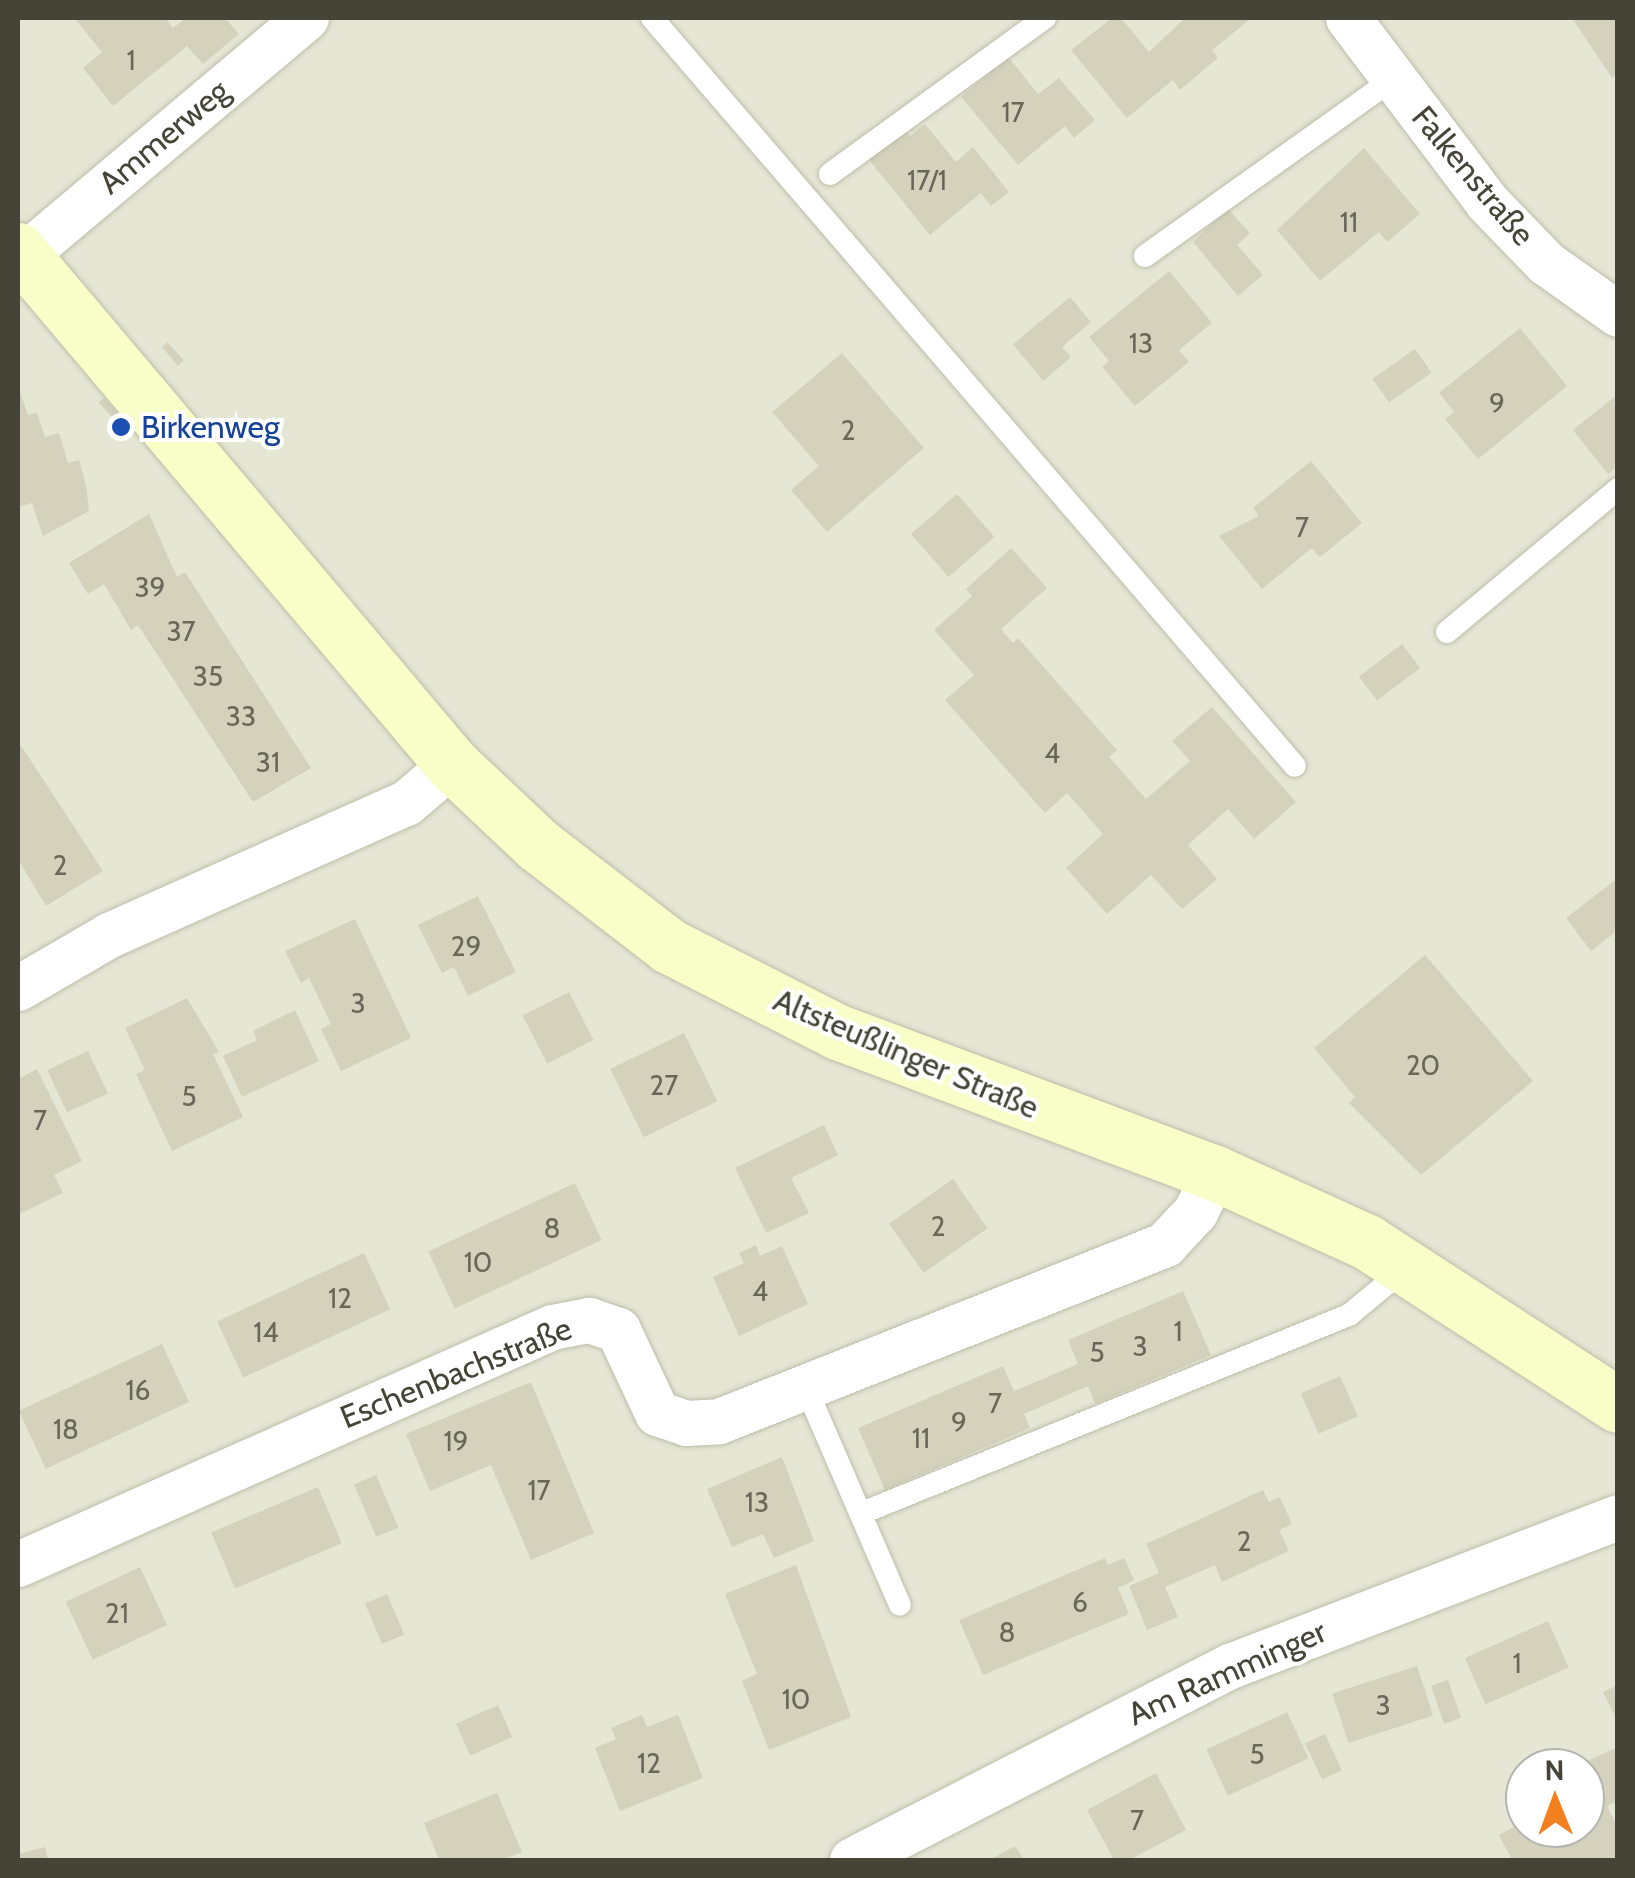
<!DOCTYPE html>
<meta charset="utf-8">
<style>
body{margin:0}
#map{position:relative;width:1635px;height:1878px;overflow:hidden;background:#f3f3e7;font-family:Cabin,sans-serif}
div>[style]{position:absolute}
[style*='--x']{left:calc(var(--x)*1px);top:calc(var(--y)*1px);width:calc(var(--w)*1px);rotate:calc(var(--a)*1deg)}
.residential>*{inset:0;background:#e6e6d5}
.building>*{inset:0;background:#d4d2bc;transform-origin:0 0}
.roads{filter:drop-shadow(0 0 2px #bebdaa) drop-shadow(0 0 2px #bebdaa)}
.lane>*{height:22px;margin:-11px;padding:0 11px;transform-origin:11px;border-radius:11px;background:#fff}
.street>*{height:45px;margin:-22.5px;padding:0 22.5px;transform-origin:22.5px;border-radius:22.5px;background:#fff}
.secondary>*{height:55px;margin:-27.5px;padding:0 27.5px;transform-origin:27.5px;border-radius:27.5px;background:#f9fdc7}
.dots>*{width:28px;height:28px;translate:-50% -50%;box-sizing:border-box;border:5px solid #fff;border-radius:50%}
span{translate:-50% -50%;white-space:nowrap;text-align:center;line-height:1.15;-webkit-text-stroke:8px #fff;paint-order:stroke}
.number-label{font-size:28px;color:#696858}
.number-label span{-webkit-text-stroke-width:0}
.street-label{font-size:32px;color:#454436}
.transit-label{font-size:32px;color:#164399}
.left{translate:0 -50%;text-align:left}
.frame{position:absolute;inset:0;border:20px solid #454436;pointer-events:none}
.north{position:absolute;left:1505px;top:1748px;width:100px;height:100px;box-sizing:border-box;background:#fff;border:2px solid #b5b4af;border-radius:50%;rotate:359deg;font-size:28px;font-weight:700;line-height:40px;text-align:center;color:#454436}
.north::after{content:'';display:block;margin:auto;width:35px;height:45px;background:#f2801e;clip-path:polygon(50% 0,100% 100%,50% 72%,0 100%)}
</style>
<div id="map">
<div class="residential">
<i style="clip-path:polygon(evenodd,18px 18px,1617px 18px,1617px 1860px,18px 1860px,18px 18px,1525px 1768px,1585px 1768px,1585px 1828px,1525px 1828px,1525px 1768px)"></i>
</div>
<div class="building">
<i style="clip-path:polygon(74px 18px,165px 18px,173px 28px,186px 18px,225px 18px,239px 34px,203px 64px,187px 46px,113px 106px,83px 68px,102px 52px)"></i>
<i style="clip-path:polygon(1112px 18px,1121px 18px,1149px 52px,1185px 18px,1252px 18px,1212px 50px,1218px 58px,1180px 90px,1173px 80px,1127px 118px,1071px 50px)"></i>
<i style="clip-path:polygon(1572px 18px,1618px 18px,1618px 74px,1612px 78px)"></i>
<i style="clip-path:polygon(1008px 57px,1038px 94px,1059px 78px,1095px 120px,1074px 138px,1065px 126px,1018px 165px,961px 97px)"></i>
<i style="clip-path:polygon(893px 115px,910px 136px,925px 124px,956px 162px,973px 147px,1009px 192px,991px 206px,981px 193px,930px 235px,857px 145px)"></i>
<i style="clip-path:polygon(1364px 148px,1420px 214px,1387px 242px,1379px 232px,1320px 281px,1277px 230px)"></i>
<i style="clip-path:polygon(1227px 208px,1250px 233px,1237px 245px,1263px 275px,1238px 296px,1193px 242px)"></i>
<i style="clip-path:polygon(1169px 271px,1212px 323px,1179px 350px,1189px 362px,1135px 406px,1102px 367px,1109px 361px,1089px 337px)"></i>
<i style="clip-path:polygon(1070px 297px,1091px 322px,1062px 347px,1071px 357px,1043px 381px,1013px 344px)"></i>
<i style="clip-path:polygon(1520px 328px,1567px 386px,1478px 459px,1445px 419px,1454px 412px,1439px 393px)"></i>
<i style="clip-path:polygon(167px 342px,184px 360px,178px 366px,162px 347px)"></i>
<i style="left:1415px;top:349px;width:29px;height:52px;rotate:55deg"></i>
<i style="clip-path:polygon(842px 353px,924px 448px,827px 532px,791px 490px,819px 466px,772px 412px)"></i>
<i style="clip-path:polygon(18px 386px,28px 415px,37px 413px,45px 437px,59px 433px,68px 463px,79px 460px,86px 485px,89px 511px,43px 536px,32px 503px,18px 507px)"></i>
<i style="clip-path:polygon(1618px 394px,1618px 466px,1608px 474px,1573px 430px)"></i>
<i style="left:104px;top:398px;width:25px;height:7px;rotate:48deg"></i>
<i style="clip-path:polygon(1311px 461px,1362px 523px,1320px 557px,1312px 548px,1262px 589px,1219px 536px,1259px 516px,1253px 508px)"></i>
<i style="left:957px;top:494px;width:57px;height:61px;rotate:49deg"></i>
<i style="clip-path:polygon(149px 514px,177px 577px,185px 572px,311px 768px,253px 802px,138px 625px,131px 630px,104px 584px,88px 594px,69px 563px)"></i>
<i style="clip-path:polygon(1011px 548px,1047px 588px,1001px 629px,1013px 643px,1018px 638px,1117px 750px,1109px 757px,1146px 799px,1190px 761px,1172px 741px,1212px 707px,1296px 802px,1254px 839px,1228px 809px,1188px 845px,1217px 879px,1182px 909px,1151px 875px,1107px 914px,1066px 868px,1103px 834px,1067px 793px,1045px 813px,945px 700px,974px 675px,934px 630px,972px 596px,966px 589px)"></i>
<i style="left:1402px;top:644px;width:30px;height:54px;rotate:53deg"></i>
<i style="clip-path:polygon(18px 741px,103px 871px,46px 906px,18px 859px)"></i>
<i style="clip-path:polygon(1618px 878px,1618px 930px,1591px 951px,1566px 918px)"></i>
<i style="clip-path:polygon(478px 896px,516px 972px,468px 996px,454px 967px,442px 973px,418px 925px)"></i>
<i style="clip-path:polygon(355px 919px,411px 1038px,341px 1071px,321px 1029px,331px 1024px,309px 978px,301px 983px,285px 951px)"></i>
<i style="clip-path:polygon(1425px 955px,1533px 1081px,1421px 1175px,1349px 1103px,1355px 1097px,1314px 1048px)"></i>
<i style="left:569px;top:992px;width:54px;height:52px;rotate:63deg"></i>
<i style="clip-path:polygon(187px 998px,219px 1052px,213px 1054px,243px 1117px,172px 1151px,136px 1074px,145px 1070px,125px 1028px)"></i>
<i style="clip-path:polygon(295px 1010px,319px 1061px,242px 1097px,223px 1056px,257px 1040px,253px 1031px)"></i>
<i style="left:684px;top:1033px;width:76px;height:82px;rotate:64deg"></i>
<i style="left:88px;top:1051px;width:47px;height:45px;rotate:65deg"></i>
<i style="clip-path:polygon(37px 1069px,82px 1161px,54px 1175px,63px 1193px,19px 1214px,18px 1079px)"></i>
<i style="clip-path:polygon(824px 1125px,838px 1155px,791px 1178px,809px 1213px,766px 1233px,735px 1168px)"></i>
<i style="left:953px;top:1179px;width:60px;height:78px;rotate:55deg"></i>
<i style="left:575px;top:1183px;width:63px;height:162px;rotate:65deg"></i>
<i style="clip-path:polygon(756px 1245px,760px 1256px,782px 1246px,808px 1304px,739px 1336px,713px 1277px,744px 1263px,739px 1253px)"></i>
<i style="left:364px;top:1253px;width:62px;height:162px;rotate:65deg"></i>
<i style="clip-path:polygon(1183px 1291px,1211px 1355px,1095px 1404px,1088px 1386px,1024px 1414px,1030px 1428px,885px 1490px,858px 1428px,1003px 1366px,1014px 1391px,1078px 1364px,1068px 1340px)"></i>
<i style="left:162px;top:1344px;width:64px;height:158px;rotate:65deg"></i>
<i style="left:1340px;top:1376px;width:44px;height:43px;rotate:66deg"></i>
<i style="clip-path:polygon(531px 1382px,594px 1533px,531px 1560px,491px 1465px,430px 1491px,406px 1434px)"></i>
<i style="clip-path:polygon(782px 1457px,814px 1541px,774px 1558px,763px 1534px,732px 1547px,707px 1489px)"></i>
<i style="left:376px;top:1475px;width:57px;height:24px;rotate:67deg"></i>
<i style="left:318px;top:1487px;width:61px;height:116px;rotate:67deg"></i>
<i style="clip-path:polygon(1263px 1490px,1269px 1502px,1280px 1497px,1292px 1524px,1279px 1530px,1289px 1551px,1222px 1582px,1215px 1565px,1165px 1587px,1178px 1617px,1147px 1630px,1129px 1586px,1159px 1573px,1146px 1544px)"></i>
<i style="clip-path:polygon(1105px 1558px,1108px 1565px,1124px 1558px,1134px 1580px,1118px 1588px,1129px 1614px,983px 1675px,959px 1620px)"></i>
<i style="clip-path:polygon(796px 1565px,851px 1717px,769px 1750px,742px 1681px,757px 1674px,725px 1594px)"></i>
<i style="left:140px;top:1567px;width:64px;height:82px;rotate:65deg"></i>
<i style="left:387px;top:1594px;width:44px;height:24px;rotate:67deg"></i>
<i style="left:1548px;top:1621px;width:51px;height:91px;rotate:66deg"></i>
<i style="left:1417px;top:1666px;width:52px;height:89px;rotate:72deg"></i>
<i style="left:1448px;top:1680px;width:40px;height:18px;rotate:71deg"></i>
<i style="clip-path:polygon(1618px 1685px,1618px 1722px,1603px 1692px)"></i>
<i style="left:498px;top:1705px;width:35px;height:46px;rotate:66deg"></i>
<i style="left:1287px;top:1712px;width:51px;height:89px;rotate:65deg"></i>
<i style="clip-path:polygon(642px 1715px,647px 1727px,678px 1715px,703px 1778px,620px 1811px,595px 1748px,616px 1739px,611px 1728px)"></i>
<i style="left:1325px;top:1734px;width:40px;height:22px;rotate:65deg"></i>
<i style="clip-path:polygon(1618px 1747px,1618px 1801px,1607px 1806px,1618px 1827px,1618px 1860px,1512px 1860px,1499px 1835px,1525px 1821px,1525px 1828px,1585px 1828px,1585px 1791px,1597px 1785px,1585px 1762px)"></i>
<i style="clip-path:polygon(1156px 1773px,1186px 1830px,1129px 1860px,1114px 1860px,1087px 1810px)"></i>
<i style="clip-path:polygon(497px 1793px,522px 1852px,502px 1860px,439px 1860px,424px 1823px)"></i>
<i style="clip-path:polygon(1015px 1846px,1024px 1860px,989px 1860px)"></i>
<i style="clip-path:polygon(45px 1847px,48px 1860px,18px 1860px,18px 1854px)"></i>
</div>
<div class="roads">
<div class="lane">
<i style="--x:652;--y:18;--w:986;--a:49.32"></i>
<i style="--x:830;--y:174;--w:266;--a:-36"></i>
<i style="--x:1145;--y:256;--w:305;--a:-35.5"></i>
<i style="--x:1447;--y:632;--w:223;--a:-39.9"></i>
<i style="--x:806;--y:1388;--w:236;--a:66.6"></i>
<i style="--x:862;--y:1513;--w:526;--a:-22.13"></i>
<i style="--x:1349;--y:1315;--w:75;--a:-39.6"></i>
</div>
<div class="street">
<i style="--x:1348;--y:18;--w:231;--a:52.9"></i>
<i style="--x:1487;--y:202;--w:85;--a:46"></i>
<i style="--x:1546;--y:263;--w:88;--a:35.3"></i>
<i style="--x:23;--y:256;--w:370;--a:-40.1"></i>
<i style="--x:18;--y:988;--w:105;--a:-30.2"></i>
<i style="--x:109;--y:935;--w:325;--a:-24"></i>
<i style="--x:406;--y:803;--w:60;--a:-40.3"></i>
<i style="--x:18;--y:1564;--w:584;--a:-23.93"></i>
<i style="--x:552;--y:1327;--w:38;--a:-11"></i>
<i style="--x:589;--y:1320;--w:31;--a:19"></i>
<i style="--x:618;--y:1330;--w:92;--a:64.8"></i>
<i style="--x:657;--y:1413;--w:31;--a:19"></i>
<i style="--x:686;--y:1423;--w:33;--a:-3"></i>
<i style="--x:719;--y:1421;--w:480;--a:-21.6"></i>
<i style="--x:1165;--y:1244;--w:44;--a:-46.8"></i>
<i style="--x:1195;--y:1212;--w:44;--a:-62.9"></i>
<i style="--x:852;--y:1860;--w:425;--a:-27.2"></i>
<i style="--x:1230;--y:1666;--w:416;--a:-21"></i>
</div>
<div class="secondary">
<i style="--x:18;--y:250;--w:673;--a:49.82"></i>
<i style="--x:452;--y:764;--w:118;--a:43.3"></i>
<i style="--x:538;--y:845;--w:165;--a:37.6"></i>
<i style="--x:669;--y:946;--w:190;--a:27"></i>
<i style="--x:838;--y:1032;--w:403;--a:20.5"></i>
<i style="--x:1215;--y:1173;--w:167;--a:24.4"></i>
<i style="--x:1367;--y:1242;--w:299;--a:33"></i>
</div>
</div>
<div class="dots">
<i style="left:121px;top:427px;background:#1a4fb4"></i>
</div>
<div class="number-label">
<span style="left:131px;top:60px">1</span>
<span style="left:1013px;top:112px">17</span>
<span style="left:927px;top:180px">17/1</span>
<span style="left:1349px;top:222px">11</span>
<span style="left:1141px;top:343px">13</span>
<span style="left:1497px;top:403px">9</span>
<span style="left:848px;top:430px">2</span>
<span style="left:1302px;top:527px">7</span>
<span style="left:150px;top:587px">39</span>
<span style="left:181px;top:631px">37</span>
<span style="left:208px;top:676px">35</span>
<span style="left:241px;top:716px">33</span>
<span style="left:1052px;top:753px">4</span>
<span style="left:268px;top:762px">31</span>
<span style="left:60px;top:865px">2</span>
<span style="left:466px;top:946px">29</span>
<span style="left:358px;top:1003px">3</span>
<span style="left:1423px;top:1065px">20</span>
<span style="left:664px;top:1085px">27</span>
<span style="left:189px;top:1096px">5</span>
<span style="left:40px;top:1120px">7</span>
<span style="left:938px;top:1226px">2</span>
<span style="left:552px;top:1228px">8</span>
<span style="left:478px;top:1262px">10</span>
<span style="left:760px;top:1291px">4</span>
<span style="left:340px;top:1298px">12</span>
<span style="left:1178px;top:1331px">1</span>
<span style="left:266px;top:1332px">14</span>
<span style="left:1140px;top:1346px">3</span>
<span style="left:1097px;top:1352px">5</span>
<span style="left:138px;top:1390px">16</span>
<span style="left:995px;top:1403px">7</span>
<span style="left:959px;top:1422px">9</span>
<span style="left:66px;top:1429px">18</span>
<span style="left:921px;top:1438px">11</span>
<span style="left:456px;top:1441px">19</span>
<span style="left:539px;top:1490px">17</span>
<span style="left:757px;top:1502px">13</span>
<span style="left:1244px;top:1541px">2</span>
<span style="left:1080px;top:1602px">6</span>
<span style="left:117px;top:1613px">21</span>
<span style="left:1007px;top:1632px">8</span>
<span style="left:1517px;top:1663px">1</span>
<span style="left:796px;top:1699px">10</span>
<span style="left:1383px;top:1705px">3</span>
<span style="left:1257px;top:1754px">5</span>
<span style="left:649px;top:1763px">12</span>
<span style="left:1137px;top:1820px">7</span>
</div>
<div class="street-label">
<span style="left:164px;top:137px;rotate:-40deg">Ammerweg</span>
<span style="left:1473px;top:176px;rotate:50deg">Falkenstraße</span>
<span style="left:906px;top:1054px;rotate:23deg">Altsteußlinger Straße</span>
<span style="left:456px;top:1373px;rotate:-22deg">Eschenbachstraße</span>
<span style="left:1227px;top:1673px;rotate:-24deg">Am Ramminger</span>
</div>
<div class="transit-label">
<span class="left" style="left:141px;top:427px">Birkenweg</span>
</div>
<div class="frame"></div>
<div class="north">N</div>
</div>
